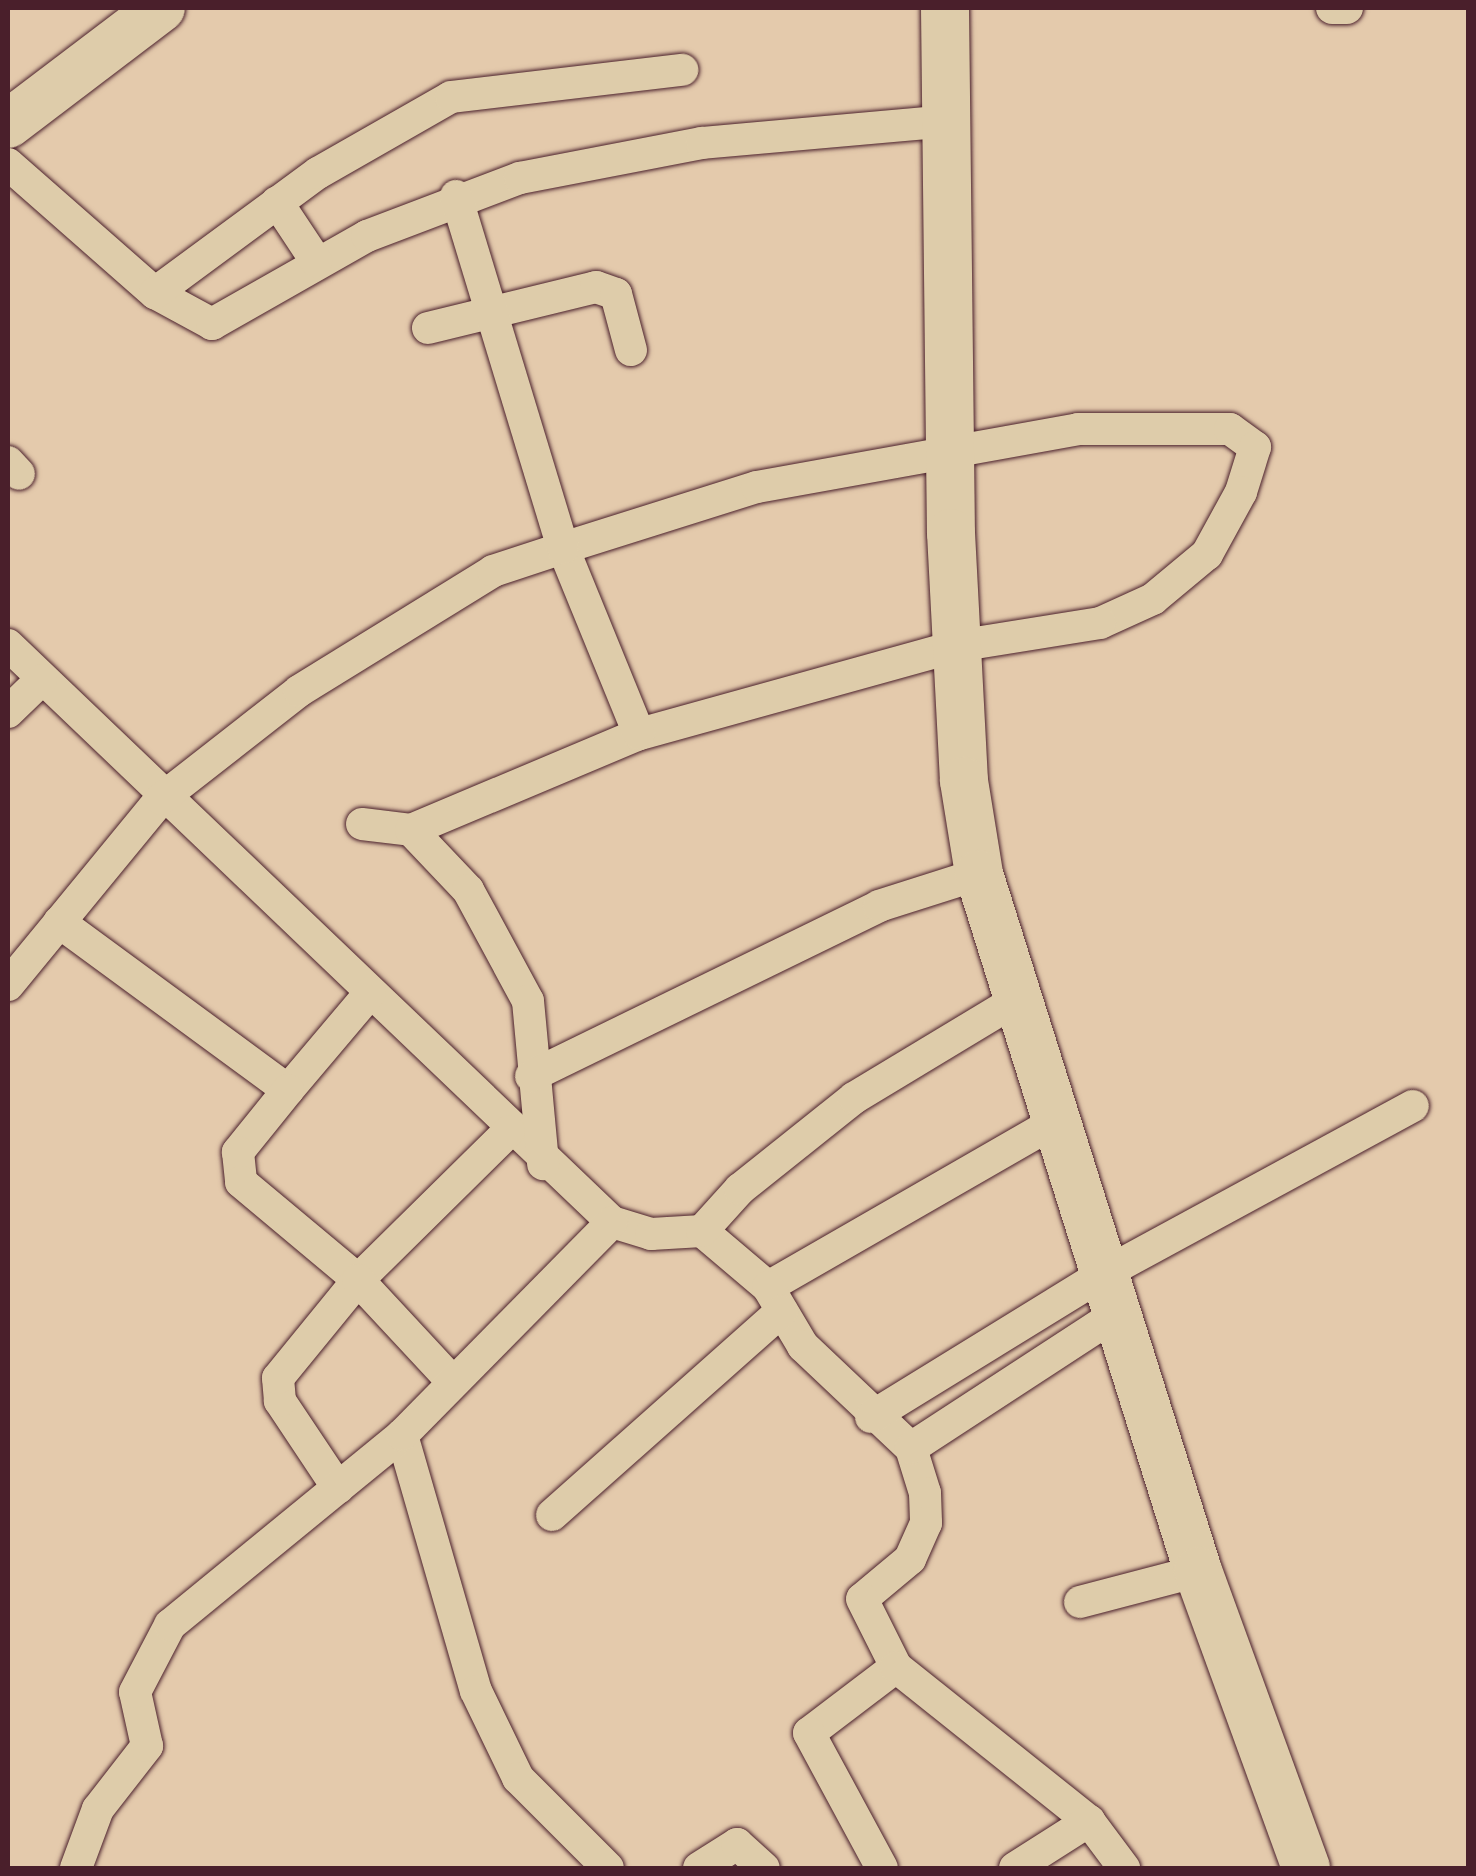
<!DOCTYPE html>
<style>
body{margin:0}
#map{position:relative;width:1476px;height:1876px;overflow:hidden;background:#e4caac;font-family:Itim,sans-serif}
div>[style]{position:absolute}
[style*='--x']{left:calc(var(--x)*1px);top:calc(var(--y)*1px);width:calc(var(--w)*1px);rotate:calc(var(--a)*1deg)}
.roads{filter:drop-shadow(0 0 2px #4a1f2b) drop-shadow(0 0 2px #4a1f2b)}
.street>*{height:32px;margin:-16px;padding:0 16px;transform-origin:16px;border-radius:16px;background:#deccaa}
.secondary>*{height:48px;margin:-24px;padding:0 24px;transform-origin:24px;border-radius:24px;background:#deccaa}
span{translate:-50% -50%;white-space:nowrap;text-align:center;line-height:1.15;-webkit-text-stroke:8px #deccaa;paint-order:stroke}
.frame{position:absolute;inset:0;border:10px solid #4a1f2b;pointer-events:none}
</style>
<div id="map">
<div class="roads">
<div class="street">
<i style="--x:1332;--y:8;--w:15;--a:0"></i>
<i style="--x:8;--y:164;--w:196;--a:41.3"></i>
<i style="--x:155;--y:293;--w:65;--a:28.5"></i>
<i style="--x:212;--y:324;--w:178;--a:-29.6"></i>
<i style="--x:367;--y:236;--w:164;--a:-20.8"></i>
<i style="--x:520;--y:178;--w:185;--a:-10.9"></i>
<i style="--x:702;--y:143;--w:246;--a:-5.1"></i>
<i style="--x:277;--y:202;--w:71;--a:56.5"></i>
<i style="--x:155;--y:293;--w:202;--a:-36.4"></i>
<i style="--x:318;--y:173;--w:153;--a:-29.7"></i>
<i style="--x:451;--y:97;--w:233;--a:-6.7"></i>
<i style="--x:428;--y:328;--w:173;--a:-13.7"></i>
<i style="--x:596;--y:287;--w:21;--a:19"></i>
<i style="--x:616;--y:294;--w:58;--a:75"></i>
<i style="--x:8;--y:462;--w:16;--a:47"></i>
<i style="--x:8;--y:645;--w:835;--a:43.69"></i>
<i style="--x:612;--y:1222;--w:41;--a:17.1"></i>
<i style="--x:651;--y:1234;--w:51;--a:-3.4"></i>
<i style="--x:702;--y:1231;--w:87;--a:40.3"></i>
<i style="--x:768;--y:1287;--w:333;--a:-29.9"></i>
<i style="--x:8;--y:712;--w:46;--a:-44.1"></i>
<i style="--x:362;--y:824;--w:49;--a:7"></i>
<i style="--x:411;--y:830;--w:247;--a:-22.8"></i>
<i style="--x:411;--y:830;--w:83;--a:46.5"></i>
<i style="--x:468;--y:890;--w:126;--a:61.6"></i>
<i style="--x:528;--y:1001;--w:164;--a:84.7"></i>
<i style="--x:59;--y:922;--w:284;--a:36.3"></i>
<i style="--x:288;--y:1090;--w:127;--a:-49.8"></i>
<i style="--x:8;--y:985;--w:241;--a:-50.6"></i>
<i style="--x:161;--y:799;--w:175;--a:-38"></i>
<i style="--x:299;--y:691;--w:228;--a:-31.7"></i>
<i style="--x:493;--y:571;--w:74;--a:-18.2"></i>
<i style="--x:563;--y:548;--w:203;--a:-17.5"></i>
<i style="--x:757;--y:487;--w:326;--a:-10.2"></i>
<i style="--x:1078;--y:429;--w:152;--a:0"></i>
<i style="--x:1230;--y:429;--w:31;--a:36"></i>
<i style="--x:1255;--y:447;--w:47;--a:107.3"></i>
<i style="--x:1241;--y:492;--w:71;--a:118.7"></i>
<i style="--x:1207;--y:554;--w:70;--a:140.2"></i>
<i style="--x:1153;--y:599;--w:58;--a:155.6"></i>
<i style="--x:1100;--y:623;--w:145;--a:170.9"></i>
<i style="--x:957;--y:646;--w:330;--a:164.5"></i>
<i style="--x:639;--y:734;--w:201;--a:-112.2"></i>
<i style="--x:563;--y:548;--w:368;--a:-106.9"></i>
<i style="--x:531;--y:1076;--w:387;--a:-26"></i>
<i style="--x:879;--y:906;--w:105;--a:-17.7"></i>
<i style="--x:288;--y:1090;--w:80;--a:128.9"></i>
<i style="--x:238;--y:1152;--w:30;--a:84"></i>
<i style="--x:241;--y:1182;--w:153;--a:39.9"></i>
<i style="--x:358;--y:1280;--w:212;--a:-44.6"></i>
<i style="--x:702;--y:1231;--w:57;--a:-47.9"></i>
<i style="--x:740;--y:1189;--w:146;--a:-38.6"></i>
<i style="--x:854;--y:1098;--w:186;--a:-31.1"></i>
<i style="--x:768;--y:1287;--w:69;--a:59.3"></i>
<i style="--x:803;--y:1346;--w:149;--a:43.4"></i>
<i style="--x:911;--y:1448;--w:47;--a:72.7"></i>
<i style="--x:925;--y:1493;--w:30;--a:88"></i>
<i style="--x:926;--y:1523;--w:39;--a:114"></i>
<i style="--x:910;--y:1559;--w:62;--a:140.2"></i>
<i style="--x:862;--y:1599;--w:76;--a:63.4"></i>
<i style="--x:896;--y:1667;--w:109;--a:142.8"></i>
<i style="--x:809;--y:1733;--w:153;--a:61.6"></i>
<i style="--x:871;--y:1417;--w:277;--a:-31.6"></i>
<i style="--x:1107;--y:1272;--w:348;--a:-28.5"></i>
<i style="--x:402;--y:1435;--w:266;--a:73.9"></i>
<i style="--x:476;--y:1691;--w:97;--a:64.2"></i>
<i style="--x:518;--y:1778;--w:127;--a:45"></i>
<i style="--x:911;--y:1448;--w:251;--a:-33.1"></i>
<i style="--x:338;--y:1488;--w:105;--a:-123.7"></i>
<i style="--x:280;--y:1401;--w:23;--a:-95"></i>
<i style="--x:278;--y:1378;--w:127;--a:-50.8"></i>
<i style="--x:358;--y:1280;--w:135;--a:47.1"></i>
<i style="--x:552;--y:1515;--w:307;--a:-41.6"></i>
<i style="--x:1080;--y:1602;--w:122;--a:-14.7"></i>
<i style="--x:896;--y:1667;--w:247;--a:38.6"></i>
<i style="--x:1089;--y:1821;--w:59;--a:53.3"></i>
<i style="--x:76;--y:1868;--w:63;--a:-69.6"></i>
<i style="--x:98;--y:1809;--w:80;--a:-52.1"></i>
<i style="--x:147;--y:1746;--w:55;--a:-102.5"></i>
<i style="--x:135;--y:1692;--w:76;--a:-62.4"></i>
<i style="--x:170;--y:1625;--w:300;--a:-39.3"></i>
<i style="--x:402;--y:1435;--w:299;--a:-45.4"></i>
<i style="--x:699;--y:1868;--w:45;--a:-32.3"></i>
<i style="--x:737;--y:1844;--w:36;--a:42"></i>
<i style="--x:1015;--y:1868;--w:88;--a:-32.4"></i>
</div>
<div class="secondary">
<i style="--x:945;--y:8;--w:525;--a:89.35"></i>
<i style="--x:951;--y:533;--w:248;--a:87"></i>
<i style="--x:964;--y:781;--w:94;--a:80.8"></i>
<i style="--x:979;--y:874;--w:731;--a:72.56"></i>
<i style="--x:1198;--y:1571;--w:316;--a:70"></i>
<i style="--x:8;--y:124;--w:192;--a:-37.2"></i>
</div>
</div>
<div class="frame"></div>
</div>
